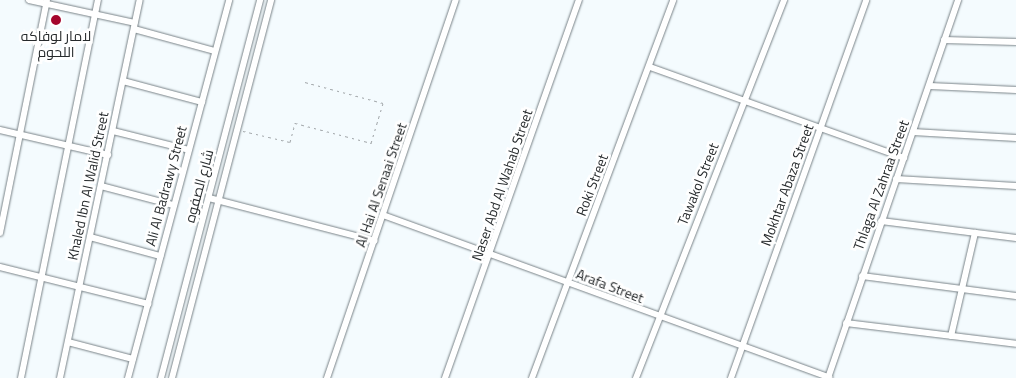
<!DOCTYPE html>
<meta charset="utf-8">
<style>
body{margin:0}
#map{position:relative;width:1016px;height:378px;overflow:hidden;background:#f4fbfe;font-family:"Titillium Web",Cairo,sans-serif}
div>[style]{position:absolute}
[style*='--x']{left:calc(var(--x)*1px);top:calc(var(--y)*1px);width:calc(var(--w)*1px);rotate:calc(var(--a)*1deg)}
.path>*{height:1px;margin-top:-0.5px;transform-origin:0;background:repeating-linear-gradient(90deg,#a5aaad 0 2.5px,transparent 0 6.5px)}
.roads{filter:drop-shadow(0 0 1px #798388) drop-shadow(0 0 1px #798388)}
.street>*{height:6px;margin:-3px;padding:0 3px;transform-origin:3px;border-radius:3px;background:#fff}
.dots>*{width:14px;height:14px;translate:-50% -50%;box-sizing:border-box;border:2px solid #fff;border-radius:50%}
span{translate:-50% -50%;white-space:nowrap;text-align:center;line-height:1.15;-webkit-text-stroke:5px #fff;paint-order:stroke}
.poi-label{font-size:14px;color:#262a2c}
.street-label{font-size:14px;color:#262a2c}
</style>
<div id="map">
<div class="path">
<i style="--x:243;--y:131;--w:48;--a:13.2"></i>
<i style="--x:290;--y:142;--w:20;--a:-75"></i>
<i style="--x:295;--y:123;--w:79;--a:14.7"></i>
<i style="--x:371;--y:143;--w:42;--a:-73.3"></i>
<i style="--x:383;--y:103;--w:81;--a:-164.9"></i>
</div>
<div class="roads">
<div class="street">
<i style="--x:29;--y:0;--w:108;--a:12.2"></i>
<i style="--x:134;--y:29;--w:84;--a:15.2"></i>
<i style="--x:944;--y:40;--w:72;--a:1.6"></i>
<i style="--x:650;--y:67;--w:270;--a:19.7"></i>
<i style="--x:123;--y:81;--w:82;--a:14.9"></i>
<i style="--x:930;--y:86;--w:86;--a:2.7"></i>
<i style="--x:0;--y:130;--w:111;--a:13"></i>
<i style="--x:113;--y:131;--w:78;--a:14"></i>
<i style="--x:913;--y:132;--w:103;--a:3.3"></i>
<i style="--x:896;--y:179;--w:120;--a:3.3"></i>
<i style="--x:101;--y:186;--w:74;--a:14.8"></i>
<i style="--x:209;--y:198;--w:171;--a:14.5"></i>
<i style="--x:383;--y:215;--w:475;--a:20"></i>
<i style="--x:881;--y:221;--w:136;--a:7.2"></i>
<i style="--x:0;--y:233;--w:238;--a:-78.6"></i>
<i style="--x:90;--y:237;--w:73;--a:15.2"></i>
<i style="--x:0;--y:267;--w:153;--a:14"></i>
<i style="--x:862;--y:276;--w:155;--a:7.4"></i>
<i style="--x:846;--y:323;--w:171;--a:7"></i>
<i style="--x:951;--y:336;--w:106;--a:-76.9"></i>
<i style="--x:68;--y:342;--w:67;--a:14.7"></i>
<i style="--x:21;--y:378;--w:386;--a:-78.5"></i>
<i style="--x:60;--y:378;--w:386;--a:-78.1"></i>
<i style="--x:128;--y:378;--w:391;--a:-75"></i>
<i style="--x:161;--y:378;--w:391;--a:-75.3"></i>
<i style="--x:172;--y:378;--w:391;--a:-75.3"></i>
<i style="--x:327;--y:378;--w:399;--a:-71.2"></i>
<i style="--x:445;--y:378;--w:401;--a:-70.5"></i>
<i style="--x:532;--y:378;--w:403;--a:-69.5"></i>
<i style="--x:636;--y:378;--w:406;--a:-68.6"></i>
<i style="--x:731;--y:378;--w:401;--a:-70.3"></i>
<i style="--x:828;--y:378;--w:400;--a:-71"></i>
</div>
</div>
<div class="dots">
<i style="left:56px;top:20px;background:#a4062d"></i>
</div>
<div class="poi-label">
<span style="left:56px;top:44px">لامار لوفاكه<br>اللحوم</span>
</div>
<div class="street-label">
<span style="left:698px;top:184px;rotate:-68deg">Tawakol Street</span>
<span style="left:381px;top:185px;rotate:-71deg">Al Hai Al Senaai Street</span>
<span style="left:502px;top:185px;rotate:-71deg">Naser Abd Al Wahab Street</span>
<span style="left:592px;top:185px;rotate:-69deg">Roki Street</span>
<span style="left:787px;top:185px;rotate:-70deg">Mokhtar Abaza Street</span>
<span style="left:881px;top:185px;rotate:-70deg">Thlaga Al Zahraa Street</span>
<span style="left:88px;top:186px;rotate:-78deg">Khaled Ibn Al Walid Street</span>
<span style="left:166px;top:186px;rotate:-75deg">Ali Al Badrawy Street</span>
<span style="left:199px;top:186px;rotate:-75deg">شارع الصفوه</span>
<span style="left:610px;top:286px;rotate:21deg">Arafa Street</span>
</div>
</div>
